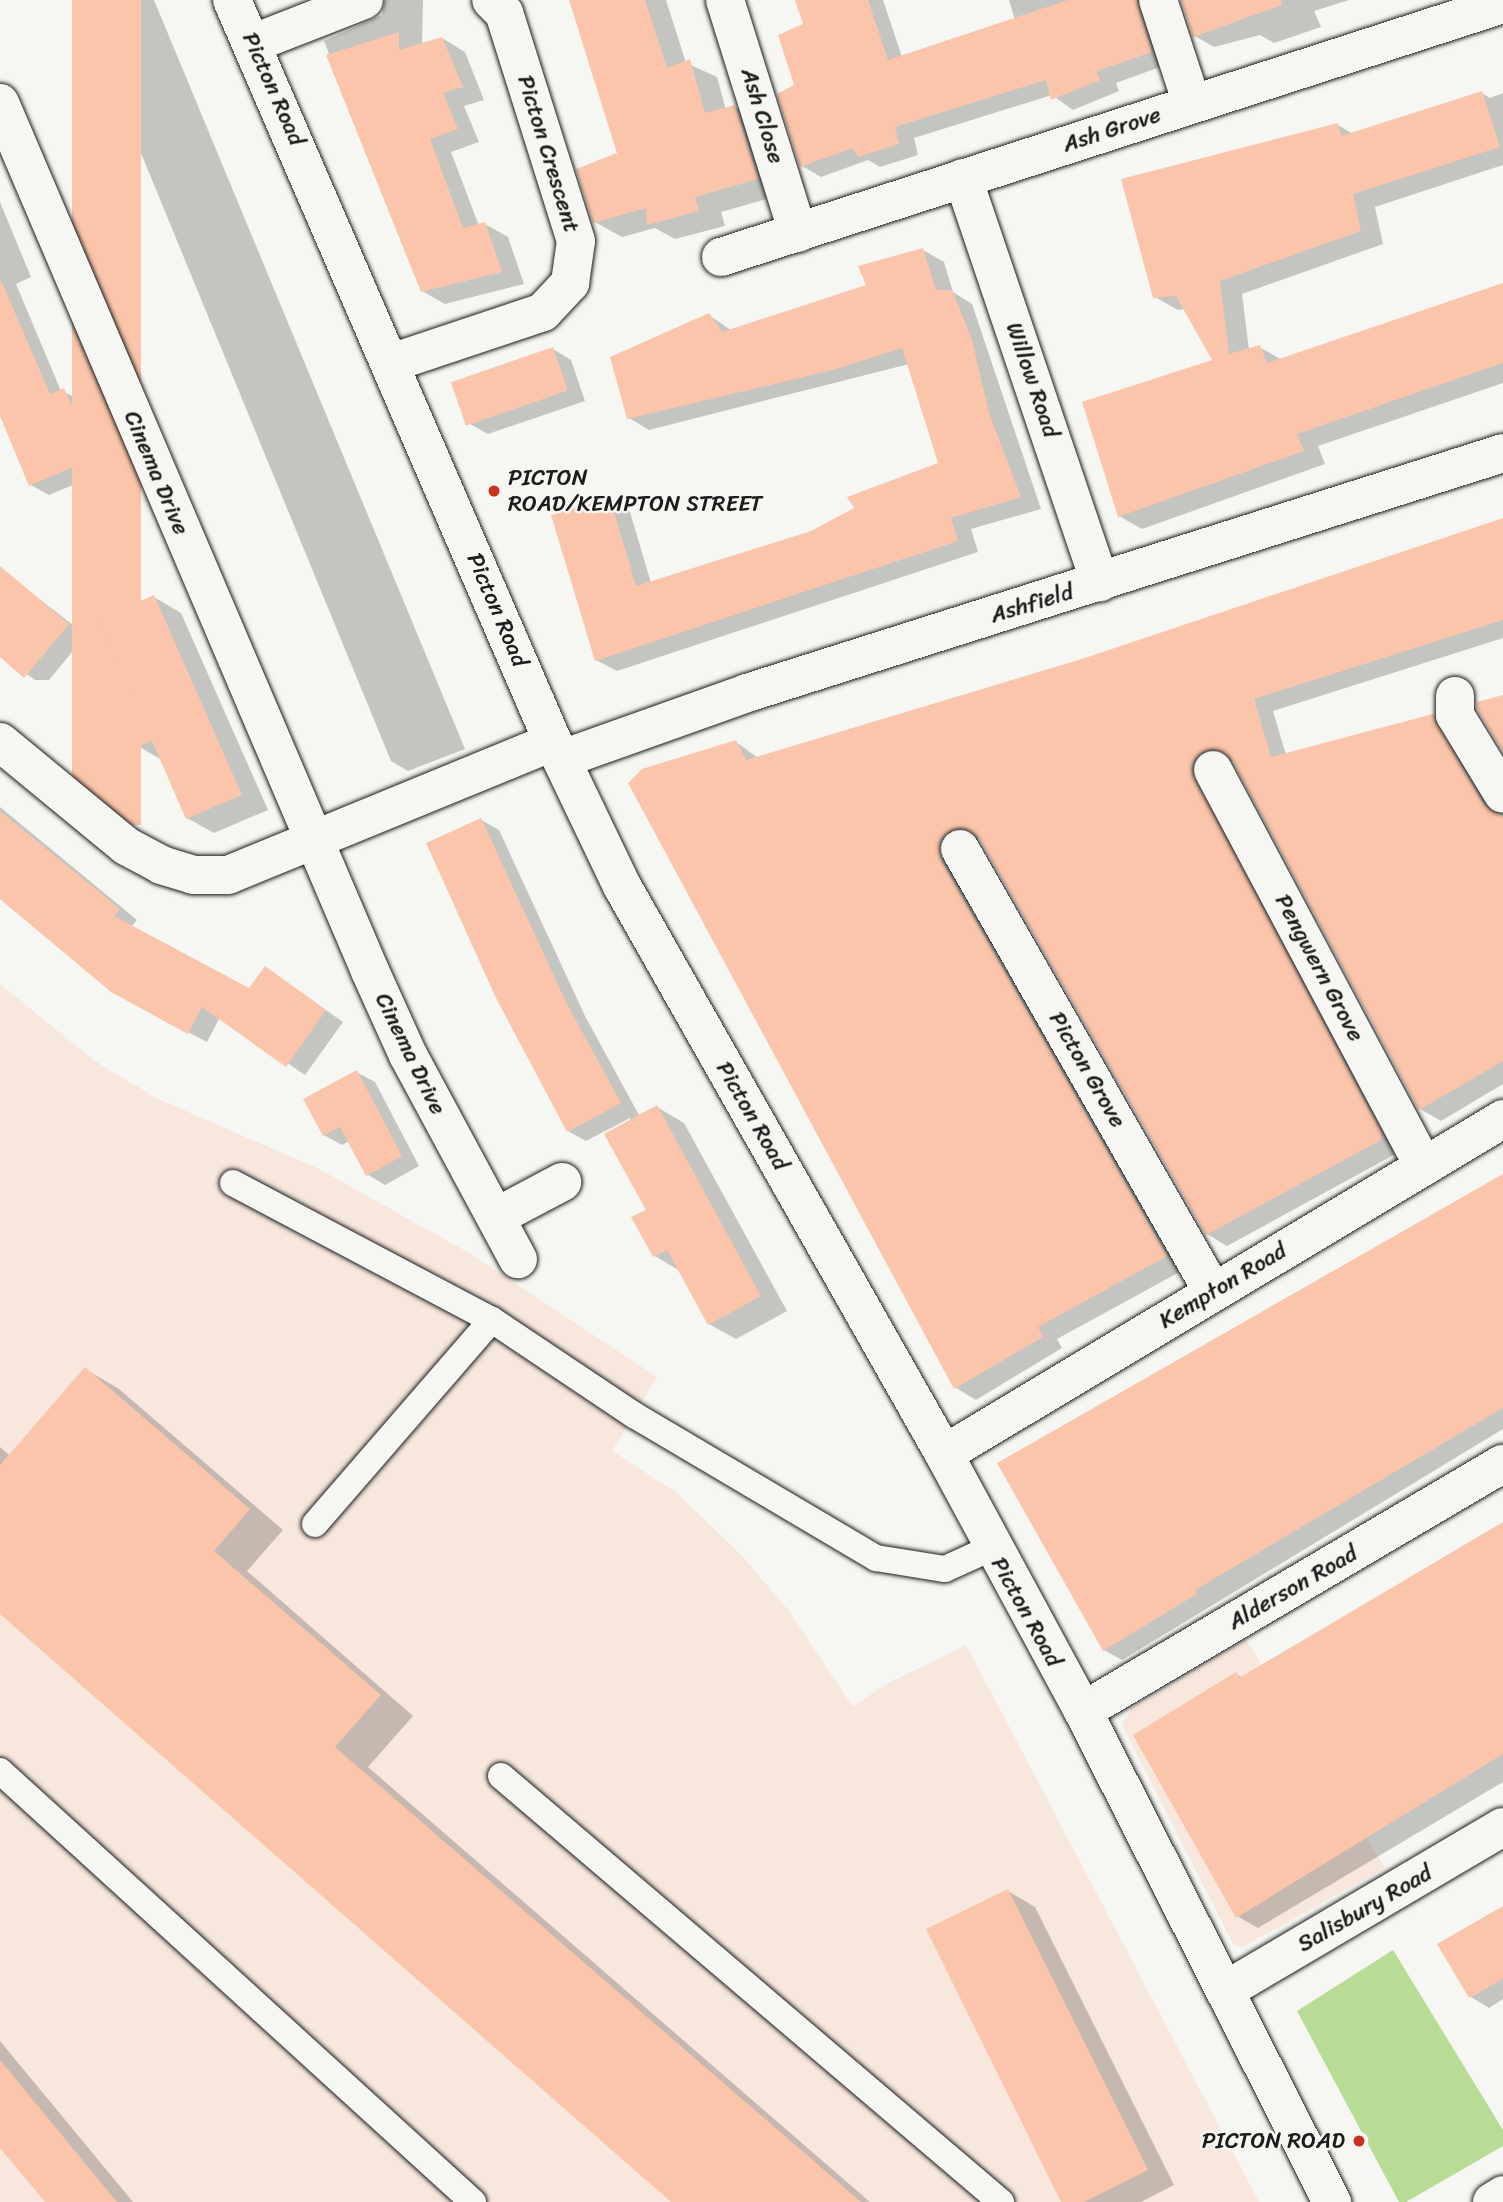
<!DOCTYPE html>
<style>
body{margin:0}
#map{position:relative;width:1503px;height:2202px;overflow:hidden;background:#f6f6f2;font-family:Sriracha,sans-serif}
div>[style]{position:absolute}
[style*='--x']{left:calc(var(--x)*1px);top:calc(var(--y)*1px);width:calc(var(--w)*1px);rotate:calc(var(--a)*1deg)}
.built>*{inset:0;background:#f7e7dd}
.green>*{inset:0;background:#b8dc96}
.shadow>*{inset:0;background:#0003}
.building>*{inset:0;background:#fac5ab;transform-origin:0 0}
.roads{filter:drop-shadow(0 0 2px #1c1c1c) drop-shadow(0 0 2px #1c1c1c)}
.lane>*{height:26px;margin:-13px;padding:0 13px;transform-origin:13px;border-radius:13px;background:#f6f6f2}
.street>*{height:38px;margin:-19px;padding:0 19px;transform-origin:19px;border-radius:19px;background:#f6f6f2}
.secondary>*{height:38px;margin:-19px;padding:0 19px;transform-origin:19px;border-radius:19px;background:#f6f6f2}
.dots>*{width:19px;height:19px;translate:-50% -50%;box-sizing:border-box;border:4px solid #f6f6f2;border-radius:50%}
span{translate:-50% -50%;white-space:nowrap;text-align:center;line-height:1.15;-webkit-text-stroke:5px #f6f6f2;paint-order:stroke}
.street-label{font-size:23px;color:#1c1c1c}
.poi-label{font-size:23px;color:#1c1c1c}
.left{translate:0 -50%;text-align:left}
.right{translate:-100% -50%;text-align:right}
</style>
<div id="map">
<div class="built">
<i style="clip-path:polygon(0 984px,93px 1060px,158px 1099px,319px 1169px,471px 1254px,657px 1377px,612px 1451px,677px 1493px,743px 1557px,788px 1610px,853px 1707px,886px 1684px,966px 1645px,1259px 2202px,0 2202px)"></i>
<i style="clip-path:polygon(1246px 1639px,1385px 1868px,1243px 1947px,1233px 1944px,1122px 1725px,1131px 1708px)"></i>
</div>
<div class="green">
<i style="clip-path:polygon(1393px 1950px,1503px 2130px,1503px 2146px,1406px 2202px,1399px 2202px,1297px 2011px)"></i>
</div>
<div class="shadow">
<i style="clip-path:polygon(78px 0,154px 0,465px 749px,408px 771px,391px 761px)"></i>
<i style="clip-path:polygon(385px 0,423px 0,422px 45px,442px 38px,465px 52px,484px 100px,464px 106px,479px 142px,451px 152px,479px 226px,485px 224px,508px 237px,524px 284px,445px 304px,422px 291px,324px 41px,382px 15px)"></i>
<i style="clip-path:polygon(571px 0,666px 0,686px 63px,717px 77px,726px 110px,735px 107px,762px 123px,784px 194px,721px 212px,725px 226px,675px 239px,655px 228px,622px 237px,595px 222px,619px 154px)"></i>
<i style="clip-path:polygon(797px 0,883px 0,902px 57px,1015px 20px,1009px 0,1163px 0,1171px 63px,1116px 83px,1119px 91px,1073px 110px,1052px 95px,914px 138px,918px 155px,880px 167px,868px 160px,821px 177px,802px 166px,796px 85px,805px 24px)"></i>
<i style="clip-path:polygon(1181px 0,1349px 0,1314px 11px,1321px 27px,1274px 43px,1260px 35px,1214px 47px,1195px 36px)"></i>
<i style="clip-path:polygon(1482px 93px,1490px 98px,1503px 93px,1503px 165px,1375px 207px,1383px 244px,1242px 294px,1249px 350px,1259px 347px,1282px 360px,1503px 286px,1503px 383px,1318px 446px,1325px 464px,1142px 529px,1119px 516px,1214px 361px,1186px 309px,1178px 310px,1155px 297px,1338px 125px,1353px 134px)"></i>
<i style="clip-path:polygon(0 202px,31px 277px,16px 284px,61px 391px,82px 400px,111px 469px,49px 495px,31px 485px,0 412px)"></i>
<i style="clip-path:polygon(923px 250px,944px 262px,953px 292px,972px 304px,1041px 509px,971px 529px,978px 552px,617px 671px,596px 660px,609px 500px,630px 512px,651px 583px,812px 532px,940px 464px,909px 364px,649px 430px,629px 418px,709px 315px,732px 331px,868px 286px)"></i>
<i style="clip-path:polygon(553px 349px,571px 360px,585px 401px,488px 434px,470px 424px)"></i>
<i style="clip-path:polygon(1503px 519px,1503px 638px,1273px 711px,1286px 755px,1433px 715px,1453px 727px,1503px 815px,1503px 1084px,1441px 1121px,1420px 1109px,1234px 760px,1215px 769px,1401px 1151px,1227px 1246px,1207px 1234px,981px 838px,969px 841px,1187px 1268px,1057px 1339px,1062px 1348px,976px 1400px,956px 1388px,736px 742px,758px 758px,1086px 659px)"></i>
<i style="clip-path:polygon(12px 578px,86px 635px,49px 680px,35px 680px,0 655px,0 592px)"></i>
<i style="clip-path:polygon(154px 597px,181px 613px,268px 810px,214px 833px,187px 818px,162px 760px,138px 746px,136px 700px)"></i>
<i style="clip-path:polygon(0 807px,137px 920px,131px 927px,250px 991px,266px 968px,343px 1022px,305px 1075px,220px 1017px,207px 1042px,131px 1002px,0 898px)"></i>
<i style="clip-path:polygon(481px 820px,499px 830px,585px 1016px,640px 1117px,657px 1107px,684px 1123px,787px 1311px,736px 1339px,709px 1324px,680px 1271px,655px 1256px,630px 1118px,586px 1141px,568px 1131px)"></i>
<i style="clip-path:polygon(356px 1072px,375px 1082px,419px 1166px,385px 1185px,367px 1174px,349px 1141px,342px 1145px,324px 1135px)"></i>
<i style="clip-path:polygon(1503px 1176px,1503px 1429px,1122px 1660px,1104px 1650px)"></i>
<i style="clip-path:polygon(85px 1369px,119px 1389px,283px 1530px,247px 1571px,413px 1716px,368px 1767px,870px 2202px,673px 2202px,0 1611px,0 1447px,10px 1456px)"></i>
<i style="clip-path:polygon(1503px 1524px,1503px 1782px,1258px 1928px,1237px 1916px,1236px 1674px,1243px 1678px)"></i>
<i style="clip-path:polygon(1008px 1891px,1035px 1907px,1174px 2185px,1141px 2202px,1063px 2202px)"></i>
<i style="clip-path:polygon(1503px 1907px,1503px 1999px,1489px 2008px,1471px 1997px,1439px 1944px)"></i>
<i style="clip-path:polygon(0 2041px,133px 2202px,47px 2202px,0 2145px)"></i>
</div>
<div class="building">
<i style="left:72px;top:0;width:69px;height:825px"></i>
<i style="clip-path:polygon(569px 0,645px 0,667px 68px,690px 59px,705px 113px,735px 105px,758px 179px,695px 197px,699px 211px,647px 225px,646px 208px,593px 223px,576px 169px,617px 153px)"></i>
<i style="clip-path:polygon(795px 0,868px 0,888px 60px,1068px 0,1137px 0,1152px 52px,1097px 71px,1100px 80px,1051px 100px,1046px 80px,895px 127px,899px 144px,858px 157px,853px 148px,800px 167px,777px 94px,794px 85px,778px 35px,803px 24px)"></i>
<i style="clip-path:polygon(1181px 0,1281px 0,1282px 5px,1193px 37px)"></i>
<i style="clip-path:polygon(399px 32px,399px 50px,442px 37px,463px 87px,443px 93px,458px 129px,430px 139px,463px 228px,485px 222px,502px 272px,421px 292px,326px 55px)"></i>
<i style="clip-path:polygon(1482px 91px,1500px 147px,1353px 194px,1361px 231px,1220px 281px,1229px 354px,1260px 345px,1267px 363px,1503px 283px,1503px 363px,1297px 434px,1304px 451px,1118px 517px,1082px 402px,1212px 360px,1176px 296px,1153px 298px,1121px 179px,1338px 123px,1341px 136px)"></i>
<i style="clip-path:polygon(923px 248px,936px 290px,952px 290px,972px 340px,989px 413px,1021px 497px,951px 518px,958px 541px,595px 661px,551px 515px,610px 498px,636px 586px,811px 531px,854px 508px,847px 497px,938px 463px,902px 348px,833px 370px,627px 419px,610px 357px,709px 313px,722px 332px,866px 285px,858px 266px)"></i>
<i style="clip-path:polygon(0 278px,50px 394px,64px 388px,94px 458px,29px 486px,0 416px)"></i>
<i style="left:553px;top:347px;width:46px;height:108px;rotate:71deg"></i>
<i style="clip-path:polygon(1503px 518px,1503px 620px,1254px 699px,1271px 757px,1433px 714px,1484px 805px,1503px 816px,1503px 1061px,1419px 1110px,1232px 760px,1213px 748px,1195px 758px,1191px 769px,1381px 1132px,1381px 1140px,1206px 1235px,979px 838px,961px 827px,942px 837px,941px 860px,1167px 1256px,1038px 1327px,1043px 1337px,954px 1389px,628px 783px,642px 769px,736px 740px,746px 760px,1085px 658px)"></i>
<i style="clip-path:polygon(0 566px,69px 624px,24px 678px,0 657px)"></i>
<i style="clip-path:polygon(154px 595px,242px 795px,186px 819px,152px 741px,137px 747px,119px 705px,134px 699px,98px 620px)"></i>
<i style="clip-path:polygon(1503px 695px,1503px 752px,1477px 709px,1477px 702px)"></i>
<i style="clip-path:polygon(0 811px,120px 909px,114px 916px,249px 988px,265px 966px,326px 1010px,286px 1067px,202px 1007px,188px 1034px,111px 992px,0 899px)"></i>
<i style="clip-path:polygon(481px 818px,567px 1004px,621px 1103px,567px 1132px,496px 998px,426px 843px)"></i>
<i style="clip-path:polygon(357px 1070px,402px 1156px,366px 1176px,340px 1127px,323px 1136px,303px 1099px)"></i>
<i style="clip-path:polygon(657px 1105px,761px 1296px,708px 1325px,667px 1250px,653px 1257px,631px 1217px,646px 1210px,604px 1134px)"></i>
<i style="clip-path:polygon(1503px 1174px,1503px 1408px,1195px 1590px,1197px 1594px,1103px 1651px,997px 1463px)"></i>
<i style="clip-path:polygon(85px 1367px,250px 1509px,214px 1551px,381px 1695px,335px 1747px,861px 2202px,671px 2202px,0 1614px,0 1465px)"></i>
<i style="clip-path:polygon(1503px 1522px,1503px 1754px,1236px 1918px,1133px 1735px,1236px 1672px,1239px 1678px)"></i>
<i style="clip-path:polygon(1008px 1889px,1148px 2170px,1084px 2202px,1061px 2202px,926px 1929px)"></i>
<i style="clip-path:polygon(1503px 1906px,1503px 1979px,1469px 1998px,1437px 1944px)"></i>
<i style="clip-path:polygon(0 2060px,117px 2202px,45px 2202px,0 2148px)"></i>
</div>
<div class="roads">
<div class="lane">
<i style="--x:233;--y:1183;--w:293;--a:27.9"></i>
<i style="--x:492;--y:1320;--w:171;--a:33.8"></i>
<i style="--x:634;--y:1415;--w:281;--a:30.6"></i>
<i style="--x:876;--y:1558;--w:70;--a:9.1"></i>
<i style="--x:945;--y:1569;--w:51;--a:-24.5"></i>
<i style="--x:315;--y:1524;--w:270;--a:-49.1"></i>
<i style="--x:0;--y:1771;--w:640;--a:42.34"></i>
<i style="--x:501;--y:1776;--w:657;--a:40.43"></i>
</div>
<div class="street">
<i style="--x:725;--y:0;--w:244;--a:72.6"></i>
<i style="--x:1158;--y:0;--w:109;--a:71.9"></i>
<i style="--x:254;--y:43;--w:118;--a:-21.4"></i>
<i style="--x:0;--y:103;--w:944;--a:66.91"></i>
<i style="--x:370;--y:971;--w:92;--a:65.7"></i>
<i style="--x:408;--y:1055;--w:232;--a:61.7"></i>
<i style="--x:963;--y:178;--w:427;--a:71.3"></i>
<i style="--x:721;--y:257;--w:822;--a:-17.93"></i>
<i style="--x:391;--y:363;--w:160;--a:-18.5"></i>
<i style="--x:543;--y:312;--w:40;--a:-47"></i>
<i style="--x:570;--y:283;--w:42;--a:-81.9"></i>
<i style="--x:576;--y:241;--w:239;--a:-107.5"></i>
<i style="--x:504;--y:13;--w:18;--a:-135"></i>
<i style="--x:1455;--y:696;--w:19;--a:90"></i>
<i style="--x:1455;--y:715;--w:92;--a:58.7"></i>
<i style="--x:0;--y:742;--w:163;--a:39.5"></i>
<i style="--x:126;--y:846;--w:40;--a:28"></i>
<i style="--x:161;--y:865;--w:34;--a:17"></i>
<i style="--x:193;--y:875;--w:35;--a:0"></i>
<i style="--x:228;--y:875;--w:351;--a:-22.3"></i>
<i style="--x:562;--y:759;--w:196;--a:-19.6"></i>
<i style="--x:747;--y:693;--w:793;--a:-17.61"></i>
<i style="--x:1213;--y:770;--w:449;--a:62"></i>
<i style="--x:960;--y:849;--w:510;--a:60.27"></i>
<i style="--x:496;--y:1217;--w:75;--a:-27.9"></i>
<i style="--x:944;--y:1454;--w:652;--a:-30.93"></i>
<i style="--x:1083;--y:1711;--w:487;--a:-30.5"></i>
<i style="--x:1226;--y:1990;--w:321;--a:-30.5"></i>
<i style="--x:1492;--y:2202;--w:13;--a:-32"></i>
</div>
<div class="secondary">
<i style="--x:232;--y:0;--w:808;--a:66.61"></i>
<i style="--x:553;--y:742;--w:160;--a:64.4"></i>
<i style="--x:622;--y:886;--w:653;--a:60.45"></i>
<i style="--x:944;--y:1454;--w:292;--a:61.6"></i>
<i style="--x:1083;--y:1711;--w:551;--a:63.11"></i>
</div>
</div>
<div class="dots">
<i style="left:494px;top:491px;background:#c8321e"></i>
<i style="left:1359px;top:2141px;background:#c8321e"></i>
</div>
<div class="street-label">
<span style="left:273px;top:89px;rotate:66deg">Picton Road</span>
<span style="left:762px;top:116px;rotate:73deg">Ash Close</span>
<span style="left:1112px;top:130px;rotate:-18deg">Ash Grove</span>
<span style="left:548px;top:154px;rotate:73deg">Picton Crescent</span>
<span style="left:1032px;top:380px;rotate:71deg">Willow Road</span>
<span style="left:156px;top:473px;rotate:67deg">Cinema Drive</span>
<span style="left:1032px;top:604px;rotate:-17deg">Ashfield</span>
<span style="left:497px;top:610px;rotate:67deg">Picton Road</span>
<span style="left:1319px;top:968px;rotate:62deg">Pengwern Grove</span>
<span style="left:410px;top:1054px;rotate:64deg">Cinema Drive</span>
<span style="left:1087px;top:1070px;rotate:60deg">Picton Grove</span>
<span style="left:752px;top:1116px;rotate:60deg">Picton Road</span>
<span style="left:1223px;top:1286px;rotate:-31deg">Kempton Road</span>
<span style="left:1293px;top:1588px;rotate:-30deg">Alderson Road</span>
<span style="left:1026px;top:1612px;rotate:61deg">Picton Road</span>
<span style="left:1365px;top:1909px;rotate:-30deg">Salisbury Road</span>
</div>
<div class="poi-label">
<span class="left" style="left:508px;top:491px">PICTON<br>ROAD/KEMPTON STREET</span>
<span class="right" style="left:1345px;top:2141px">PICTON ROAD</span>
</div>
</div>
